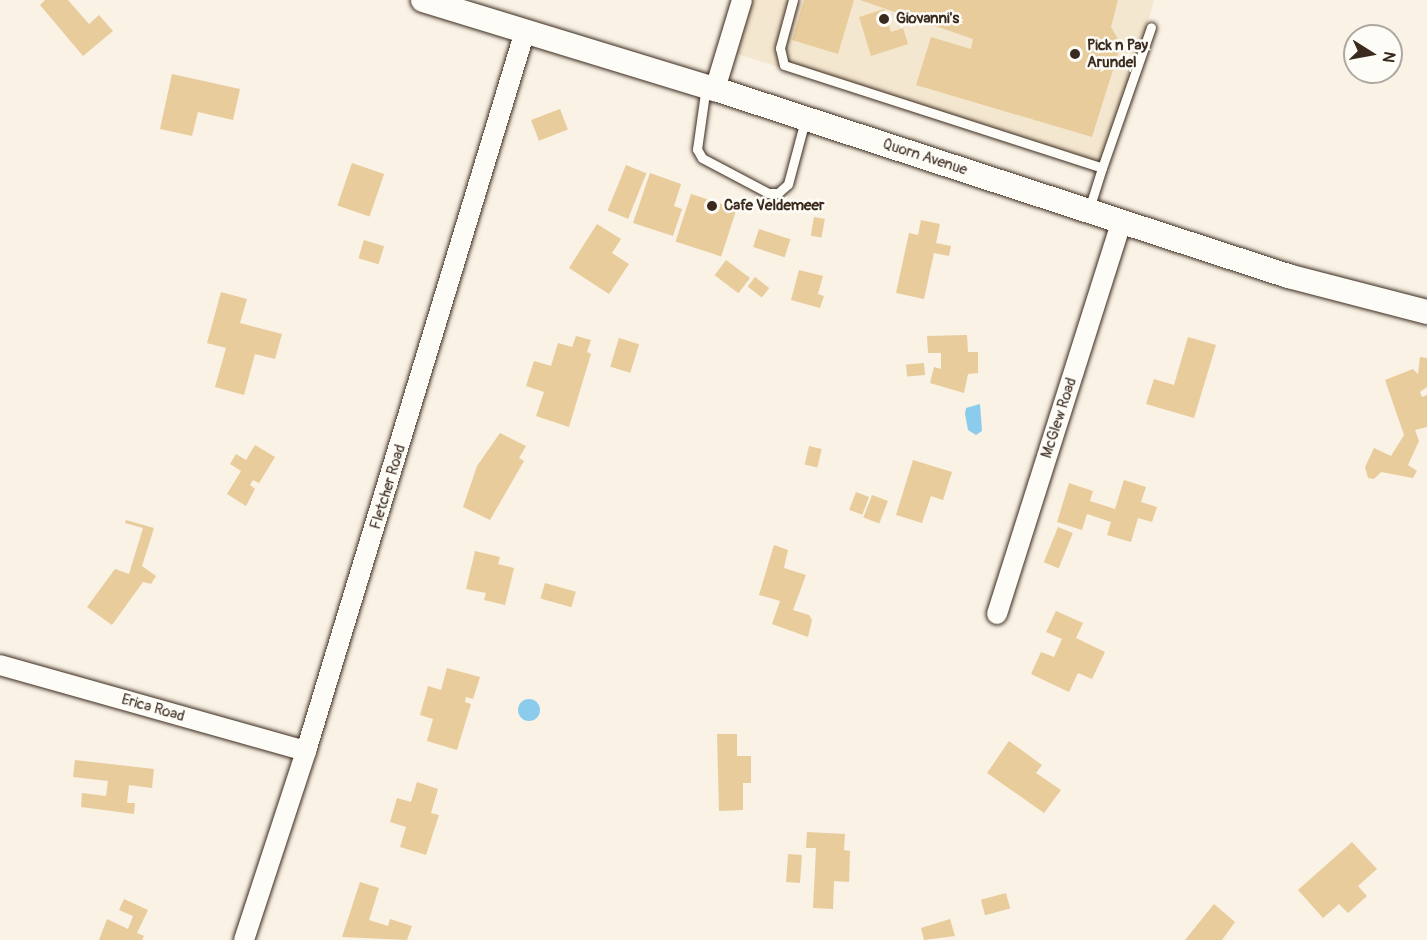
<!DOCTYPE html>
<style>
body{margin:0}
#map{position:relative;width:1427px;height:940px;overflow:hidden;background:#f9f2e5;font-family:Pangolin,sans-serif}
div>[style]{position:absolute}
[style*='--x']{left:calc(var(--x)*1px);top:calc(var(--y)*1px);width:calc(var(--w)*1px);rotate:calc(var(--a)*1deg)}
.built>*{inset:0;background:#f4e7cf}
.water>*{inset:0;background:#8bccec}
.round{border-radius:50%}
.building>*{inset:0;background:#e8cc9c;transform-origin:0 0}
.roads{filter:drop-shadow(0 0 2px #3b2a1e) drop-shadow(0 0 2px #3b2a1e)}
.service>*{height:9px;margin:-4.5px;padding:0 4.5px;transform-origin:4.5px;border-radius:4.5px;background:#fdfcf7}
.minor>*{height:20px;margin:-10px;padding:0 10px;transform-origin:10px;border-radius:10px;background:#fdfcf7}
.tertiary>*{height:24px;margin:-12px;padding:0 12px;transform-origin:12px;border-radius:12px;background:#fdfcf7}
.dots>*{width:16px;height:16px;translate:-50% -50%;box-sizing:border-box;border:3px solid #fdfcf7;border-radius:50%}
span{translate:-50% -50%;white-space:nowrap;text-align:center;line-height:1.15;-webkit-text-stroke:5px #fdfcf7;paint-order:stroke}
.poi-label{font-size:15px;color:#3b2a1e;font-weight:700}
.left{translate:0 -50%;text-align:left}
.street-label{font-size:15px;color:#3b2a1e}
.north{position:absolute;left:1343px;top:24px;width:60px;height:60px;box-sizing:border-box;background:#fdfcf7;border:2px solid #afa8a0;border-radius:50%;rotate:101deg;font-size:16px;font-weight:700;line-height:24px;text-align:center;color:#3b2a1e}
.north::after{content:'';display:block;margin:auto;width:21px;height:27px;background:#3b2a1e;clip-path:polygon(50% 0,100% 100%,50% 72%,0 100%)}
</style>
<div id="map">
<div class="built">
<i style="clip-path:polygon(750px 0,1154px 0,1107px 168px,734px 53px)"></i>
</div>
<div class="water">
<i style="clip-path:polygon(980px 404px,982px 431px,976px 435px,968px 430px,965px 414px,966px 408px)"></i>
<i class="round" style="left:518px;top:699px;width:22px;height:22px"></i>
</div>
<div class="building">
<i style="clip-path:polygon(45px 0,68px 0,89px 24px,99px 15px,113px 31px,83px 56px,40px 5px)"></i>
<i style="clip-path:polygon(804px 0,854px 0,838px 54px,792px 40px)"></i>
<i style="clip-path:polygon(860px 0,1118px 0,1111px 27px,1121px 44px,1092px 137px,916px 85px,931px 37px,971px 49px,973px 39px)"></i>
<i style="clip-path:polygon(884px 9px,891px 32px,903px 28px,908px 44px,871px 56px,859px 17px)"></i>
<i style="clip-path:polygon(172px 74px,240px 89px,233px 120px,198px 112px,192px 136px,160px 129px)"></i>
<i style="left:560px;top:109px;width:22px;height:31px;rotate:69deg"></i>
<i style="left:352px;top:163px;width:34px;height:45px;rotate:19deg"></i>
<i style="left:626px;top:165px;width:22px;height:49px;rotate:22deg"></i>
<i style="clip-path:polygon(650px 173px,681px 184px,674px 206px,682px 209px,673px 236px,633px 223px)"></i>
<i style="left:691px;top:194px;width:48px;height:50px;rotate:18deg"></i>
<i style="left:814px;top:217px;width:11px;height:19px;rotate:10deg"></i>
<i style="clip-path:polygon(921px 220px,940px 224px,936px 243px,951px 246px,949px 256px,934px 253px,924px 299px,896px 293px,909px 233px,918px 235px)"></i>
<i style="clip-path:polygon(597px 224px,621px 239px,612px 253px,629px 264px,609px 294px,569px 268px)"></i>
<i style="left:759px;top:229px;width:33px;height:19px;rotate:18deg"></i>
<i style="left:364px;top:240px;width:21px;height:19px;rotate:17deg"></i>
<i style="left:726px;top:260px;width:30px;height:19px;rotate:37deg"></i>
<i style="clip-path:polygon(799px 270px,823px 276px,818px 294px,824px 296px,820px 308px,791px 300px)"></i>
<i style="left:755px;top:277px;width:18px;height:12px;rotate:38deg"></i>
<i style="clip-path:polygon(221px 292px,247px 299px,240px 323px,282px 334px,275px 359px,255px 354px,244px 395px,215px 387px,226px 348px,207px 343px)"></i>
<i style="clip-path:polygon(967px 335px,968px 352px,978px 352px,978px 373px,968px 374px,964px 393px,930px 383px,934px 367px,941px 369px,941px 353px,928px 353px,927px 336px)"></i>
<i style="clip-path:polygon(576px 336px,591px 340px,587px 352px,591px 354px,569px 427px,536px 416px,544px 392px,526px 386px,534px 361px,551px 366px,558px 343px,572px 347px)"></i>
<i style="clip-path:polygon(1188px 337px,1216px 345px,1194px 418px,1146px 404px,1154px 379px,1174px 385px)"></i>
<i style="left:619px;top:338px;width:21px;height:30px;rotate:17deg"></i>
<i style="clip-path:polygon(1420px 357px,1427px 358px,1427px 387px,1420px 392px,1422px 397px,1427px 395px,1427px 427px,1415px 430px,1419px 441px,1408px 465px,1417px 471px,1413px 478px,1381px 472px,1374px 479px,1368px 478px,1365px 467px,1374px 448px,1391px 456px,1404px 435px,1385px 380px,1413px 369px,1418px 374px)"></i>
<i style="left:924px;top:363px;width:12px;height:18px;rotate:85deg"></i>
<i style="clip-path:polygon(500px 433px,526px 446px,519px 458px,524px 461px,490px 520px,463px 507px,477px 466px)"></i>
<i style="clip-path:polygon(255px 445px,275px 457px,259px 483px,253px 480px,250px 485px,255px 489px,246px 506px,227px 494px,241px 471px,230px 464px,236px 454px,246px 460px)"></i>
<i style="left:809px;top:446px;width:13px;height:19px;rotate:13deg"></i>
<i style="clip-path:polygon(913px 460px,952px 472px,943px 500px,931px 496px,922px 523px,896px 515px)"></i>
<i style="clip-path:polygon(1124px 480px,1146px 487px,1141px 502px,1157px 507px,1152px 522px,1138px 518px,1131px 542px,1107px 535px,1111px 522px,1087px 514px,1082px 530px,1057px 522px,1069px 483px,1093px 491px,1090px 501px,1115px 509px)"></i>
<i style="left:856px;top:492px;width:14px;height:19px;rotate:21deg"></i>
<i style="left:872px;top:495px;width:17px;height:24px;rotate:21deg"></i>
<i style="clip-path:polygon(126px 520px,154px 528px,142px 566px,156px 576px,151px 584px,143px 582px,112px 625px,87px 607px,115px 569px,129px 574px,143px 528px,125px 523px)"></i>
<i style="left:1058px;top:527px;width:16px;height:38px;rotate:22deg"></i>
<i style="clip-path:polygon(774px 545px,788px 550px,784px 568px,806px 575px,793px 610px,809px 615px,812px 620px,808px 637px,772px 624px,780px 601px,759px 595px)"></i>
<i style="clip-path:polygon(475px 551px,500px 557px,498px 564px,514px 568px,505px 605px,484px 600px,486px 593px,466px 589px)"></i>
<i style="left:545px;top:583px;width:32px;height:16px;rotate:16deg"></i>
<i style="clip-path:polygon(1056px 611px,1083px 623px,1076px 638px,1105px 652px,1092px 679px,1078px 673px,1069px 692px,1031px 674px,1041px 652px,1054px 657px,1062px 639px,1046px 632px)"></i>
<i style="clip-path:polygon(447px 668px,480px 677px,473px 699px,466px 697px,465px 702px,471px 704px,457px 750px,427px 741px,433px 719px,420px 715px,428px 686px,441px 690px)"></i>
<i style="clip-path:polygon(717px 734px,737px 734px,737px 756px,751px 756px,751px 783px,743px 783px,743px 810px,719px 811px)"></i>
<i style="clip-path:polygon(1009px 741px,1042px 765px,1036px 773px,1061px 790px,1044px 813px,987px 773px)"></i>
<i style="clip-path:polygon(75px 760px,154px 769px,152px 788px,129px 785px,127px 803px,135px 803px,134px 814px,81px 807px,82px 793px,106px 796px,108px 781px,73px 777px)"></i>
<i style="clip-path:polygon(417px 782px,438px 789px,431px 813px,439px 815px,426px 855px,400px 847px,406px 827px,390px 822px,397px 798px,411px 802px)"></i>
<i style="clip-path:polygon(807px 832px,845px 834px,844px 850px,850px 851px,849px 882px,834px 881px,833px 909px,813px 908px,816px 848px,806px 848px)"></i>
<i style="clip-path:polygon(1352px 842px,1377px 869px,1358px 886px,1367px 896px,1348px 913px,1339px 904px,1323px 918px,1298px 890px)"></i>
<i style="left:788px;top:854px;width:14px;height:28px;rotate:4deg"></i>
<i style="clip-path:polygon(360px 882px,379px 888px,369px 920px,388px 926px,390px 919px,412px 926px,407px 940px,342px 937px)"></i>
<i style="left:1006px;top:893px;width:16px;height:26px;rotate:75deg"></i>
<i style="clip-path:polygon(124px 899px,148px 910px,137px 933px,144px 936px,142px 940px,99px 940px,107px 919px,128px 929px,133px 916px,119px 910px)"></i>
<i style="clip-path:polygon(1214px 904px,1235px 922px,1222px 940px,1185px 940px)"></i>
<i style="clip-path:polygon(950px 919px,955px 936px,924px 940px,921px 928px)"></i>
</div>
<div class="roads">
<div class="service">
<i style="--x:793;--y:0;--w:50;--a:105.2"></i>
<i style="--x:780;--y:48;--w:17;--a:77"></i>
<i style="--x:784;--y:65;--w:334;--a:17.9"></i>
<i style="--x:1102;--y:168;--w:43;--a:107.6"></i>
<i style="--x:706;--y:86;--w:64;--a:98.1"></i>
<i style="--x:697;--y:149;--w:10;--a:61"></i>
<i style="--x:702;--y:158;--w:75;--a:27.9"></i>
<i style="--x:768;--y:193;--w:10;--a:0"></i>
<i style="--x:778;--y:193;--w:13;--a:-42"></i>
<i style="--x:788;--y:184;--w:66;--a:-75.1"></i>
<i style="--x:1102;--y:168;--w:149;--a:-70.8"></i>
</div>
<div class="minor">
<i style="--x:715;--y:89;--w:93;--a:-73.1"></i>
<i style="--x:997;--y:614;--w:411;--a:-72.4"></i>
<i style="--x:0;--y:665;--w:318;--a:15.7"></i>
<i style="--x:244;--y:940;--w:199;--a:-71.8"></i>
<i style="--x:306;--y:751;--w:753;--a:-73.08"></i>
</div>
<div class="tertiary">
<i style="--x:423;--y:0;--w:305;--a:17"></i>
<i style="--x:715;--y:89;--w:603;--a:18.07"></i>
<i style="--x:1288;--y:276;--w:144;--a:14.5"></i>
</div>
</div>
<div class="dots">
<i style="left:884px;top:19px;background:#3b2a1e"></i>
<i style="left:1075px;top:54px;background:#3b2a1e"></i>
<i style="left:712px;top:206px;background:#3b2a1e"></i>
</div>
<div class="poi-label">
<span class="left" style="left:896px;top:19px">Giovanni's</span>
<span class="left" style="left:1087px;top:54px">Pick n Pay<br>Arundel</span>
<span class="left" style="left:724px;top:206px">Cafe Veldemeer</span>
</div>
<div class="street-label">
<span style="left:925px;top:157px;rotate:18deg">Quorn Avenue</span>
<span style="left:1059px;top:418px;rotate:-72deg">McGlew Road</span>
<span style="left:388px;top:487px;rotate:-73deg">Fletcher Road</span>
<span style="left:153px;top:708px;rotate:16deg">Erica Road</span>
</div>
<div class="north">N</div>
</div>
